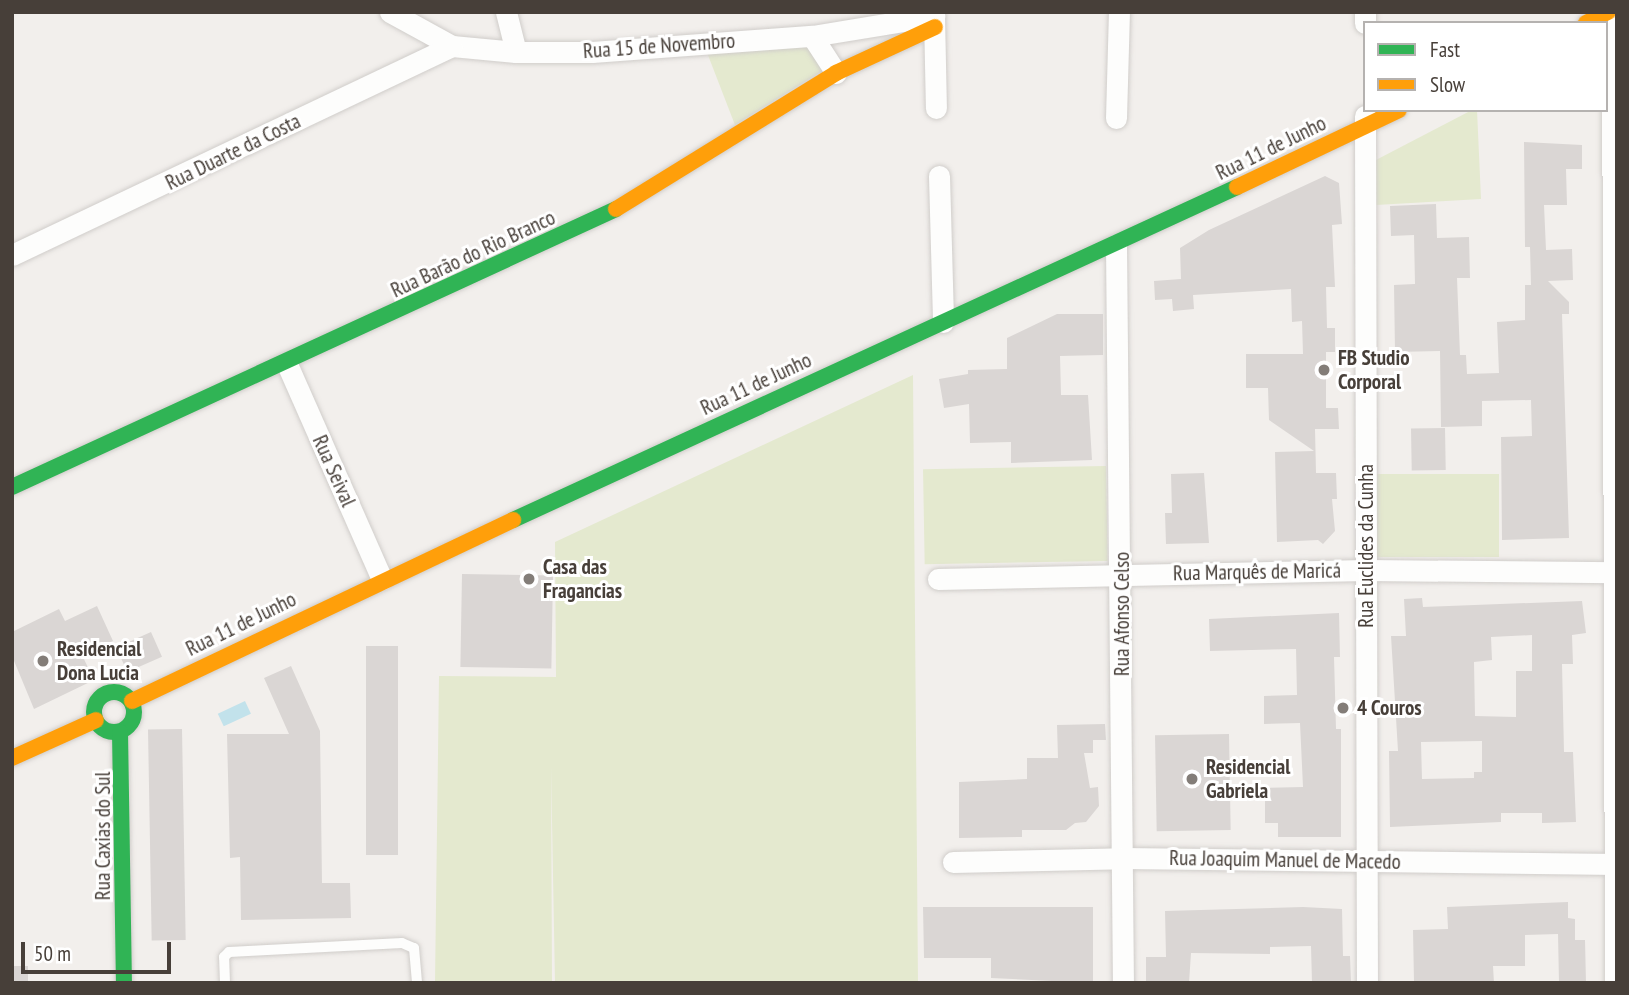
<!DOCTYPE html>
<meta charset="utf-8">
<style>
body{margin:0}
#map{position:relative;width:1629px;height:995px;overflow:hidden;background:#f2efec;font-family:"PT Sans Narrow",sans-serif}
div>[style]{position:absolute}
[style*='--x']{left:calc(var(--x)*1px);top:calc(var(--y)*1px);width:calc(var(--w)*1px);rotate:calc(var(--a)*1deg)}
.green>*{inset:0;background:#e4e9cf;transform-origin:0 0}
.water>*{inset:0;background:#c2e2eb;transform-origin:0 0}
.building>*{inset:0;background:#dad6d4;transform-origin:0 0}
.roads{filter:drop-shadow(0 0 2px #d0cdca) drop-shadow(0 0 2px #d0cdca)}
.lane>*{height:10px;margin:-5px;padding:0 5px;transform-origin:5px;border-radius:5px;background:#fdfdfc}
.street>*{height:21px;margin:-10.5px;padding:0 10.5px;transform-origin:10.5px;border-radius:10.5px;background:#fdfdfc}
.fast>*{height:16px;margin:-8px;padding:0 8px;transform-origin:8px;border-radius:8px;background:#30b455}
.fast>.ring{margin:-8px;padding:0;box-sizing:content-box;background:none;border:16px solid #30b455;border-radius:50%}
.slow>*{height:16px;margin:-8px;padding:0 8px;transform-origin:8px;border-radius:8px;background:#ff9f0a}
.dots>*{width:19px;height:19px;translate:-50% -50%;box-sizing:border-box;border:4px solid #fff;border-radius:50%}
span{translate:-50% -50%;white-space:nowrap;text-align:center;line-height:1.15;-webkit-text-stroke:6px #fff;paint-order:stroke}
.street-label{font-size:21px;color:#473f39}
.poi-label{font-size:21px;color:#473f39;font-weight:700}
.left{translate:0 -50%;text-align:left}
.frame{position:absolute;inset:0;border:14px solid #473f39;pointer-events:none}
.legend{position:absolute;left:1363px;top:21px;width:245px;height:91px;box-sizing:border-box;background:#fff;border:2px solid #b5b2b0;margin:0;padding:9px 12px;list-style:none;font-size:21px;color:#473f39}
.legend li{display:flex;align-items:center;gap:14px;height:35px}
.legend b{width:35px;border:2px solid #b5b2b0}
.scale{position:absolute;left:21px;top:942px;width:150px;height:32px;box-sizing:border-box;border:4px solid #473f39;border-top:0;padding-left:9px;font-size:21px;line-height:24px;white-space:nowrap;color:#473f39;-webkit-text-stroke:5px #fff;paint-order:stroke}
</style>
<div id="map">
<div class="green">
<i style="clip-path:polygon(809px 41px,827px 68px,735px 125px,706px 50px)"></i>
<i style="clip-path:polygon(1472px 110px,1477px 110px,1481px 199px,1376px 205px,1374px 161px)"></i>
<i style="clip-path:polygon(913px 375px,918px 983px,555px 983px,551px 767px,552px 983px,435px 983px,439px 676px,556px 677px,555px 542px)"></i>
<i style="left:1106px;top:466px;width:95px;height:183px;rotate:89deg"></i>
<i style="left:1499px;top:474px;width:83px;height:123px;rotate:90deg"></i>
</div>
<div class="water">
<i style="left:245px;top:701px;width:14px;height:30px;rotate:65deg"></i>
</div>
<div class="building">
<i style="clip-path:polygon(1524px 142px,1582px 145px,1582px 169px,1566px 169px,1567px 205px,1544px 205px,1546px 250px,1572px 249px,1573px 280px,1548px 281px,1569px 302px,1569px 314px,1562px 314px,1569px 538px,1502px 540px,1501px 437px,1532px 436px,1531px 400px,1482px 401px,1482px 426px,1441px 427px,1440px 351px,1395px 352px,1394px 285px,1415px 284px,1414px 235px,1391px 236px,1390px 206px,1436px 204px,1437px 238px,1469px 237px,1470px 278px,1457px 278px,1460px 355px,1466px 355px,1467px 374px,1499px 373px,1497px 322px,1525px 320px,1525px 285px,1531px 285px,1530px 247px,1525px 247px)"></i>
<i style="clip-path:polygon(1325px 176px,1339px 183px,1342px 224px,1332px 225px,1335px 287px,1326px 287px,1327px 328px,1335px 328px,1335px 352px,1326px 352px,1326px 408px,1338px 408px,1339px 429px,1315px 429px,1316px 473px,1336px 473px,1337px 499px,1332px 499px,1335px 531px,1323px 544px,1318px 540px,1277px 542px,1275px 452px,1314px 451px,1269px 420px,1268px 388px,1246px 388px,1246px 354px,1303px 354px,1302px 321px,1292px 322px,1291px 289px,1193px 295px,1194px 309px,1173px 311px,1172px 299px,1155px 300px,1154px 281px,1181px 279px,1180px 248px,1209px 230px)"></i>
<i style="clip-path:polygon(1057px 314px,1103px 314px,1103px 355px,1060px 356px,1061px 395px,1088px 395px,1092px 460px,1011px 463px,1011px 442px,970px 443px,969px 404px,944px 408px,939px 379px,968px 374px,968px 370px,1007px 369px,1007px 338px)"></i>
<i style="left:1445px;top:428px;width:42px;height:34px;rotate:89deg"></i>
<i style="clip-path:polygon(1204px 473px,1209px 543px,1166px 544px,1165px 513px,1172px 513px,1171px 474px)"></i>
<i style="left:462px;top:574px;width:91px;height:93px;rotate:1deg"></i>
<i style="clip-path:polygon(evenodd,1422px 598px,1423px 607px,1582px 601px,1586px 633px,1572px 635px,1573px 664px,1562px 664px,1564px 752px,1573px 752px,1576px 822px,1542px 823px,1542px 813px,1501px 813px,1501px 822px,1390px 827px,1389px 751px,1398px 751px,1391px 636px,1406px 636px,1404px 599px,1422px 598px,1532px 635px,1532px 671px,1516px 671px,1516px 717px,1475px 716px,1474px 662px,1492px 660px,1491px 637px,1532px 635px,1422px 598px,1482px 741px,1482px 772px,1474px 772px,1474px 778px,1422px 779px,1421px 742px,1482px 741px)"></i>
<i style="clip-path:polygon(97px 606px,113px 641px,82px 655px,94px 680px,34px 709px,12px 656px,12px 632px,59px 609px,65px 621px)"></i>
<i style="clip-path:polygon(1339px 613px,1340px 657px,1334px 657px,1336px 729px,1341px 729px,1341px 837px,1278px 837px,1278px 823px,1265px 823px,1265px 788px,1303px 787px,1300px 723px,1264px 724px,1264px 696px,1297px 695px,1296px 649px,1210px 651px,1209px 619px)"></i>
<i style="left:151px;top:632px;width:27px;height:38px;rotate:66deg"></i>
<i style="left:366px;top:646px;width:32px;height:209px"></i>
<i style="clip-path:polygon(291px 666px,320px 731px,322px 883px,350px 883px,351px 918px,241px 920px,240px 857px,230px 858px,227px 734px,289px 734px,264px 678px)"></i>
<i style="clip-path:polygon(1105px 724px,1106px 740px,1093px 740px,1093px 753px,1084px 753px,1090px 788px,1098px 787px,1099px 806px,1086px 822px,1075px 823px,1066px 830px,1022px 830px,1022px 837px,959px 838px,959px 782px,1027px 779px,1027px 758px,1058px 758px,1057px 725px)"></i>
<i style="left:182px;top:729px;width:211px;height:34px;rotate:89deg"></i>
<i style="left:1229px;top:734px;width:96px;height:74px;rotate:89deg"></i>
<i style="clip-path:polygon(1568px 902px,1568px 918px,1575px 919px,1575px 940px,1585px 940px,1586px 983px,1559px 983px,1558px 934px,1525px 935px,1525px 966px,1493px 966px,1494px 983px,1414px 982px,1413px 930px,1448px 929px,1447px 907px)"></i>
<i style="clip-path:polygon(923px 907px,1093px 907px,1093px 983px,991px 978px,991px 958px,924px 958px)"></i>
<i style="clip-path:polygon(1303px 907px,1342px 909px,1343px 956px,1350px 956px,1351px 983px,1312px 983px,1311px 946px,1270px 947px,1270px 954px,1191px 953px,1189px 983px,1146px 983px,1146px 957px,1166px 957px,1165px 911px)"></i>
<i style="left:12px;top:966px;width:16px;height:17px"></i>
</div>
<div class="roads">
<div class="lane">
<i style="--x:225;--y:983;--w:26;--a:-92"></i>
<i style="--x:224;--y:957;--w:7;--a:-45"></i>
<i style="--x:229;--y:952;--w:173;--a:-3"></i>
<i style="--x:402;--y:943;--w:13;--a:23"></i>
<i style="--x:414;--y:948;--w:35;--a:85"></i>
</div>
<div class="street">
<i style="--x:390;--y:12;--w:71;--a:28.7"></i>
<i style="--x:452;--y:46;--w:64;--a:5.4"></i>
<i style="--x:516;--y:52;--w:76;--a:0"></i>
<i style="--x:592;--y:52;--w:221;--a:-4.2"></i>
<i style="--x:812;--y:36;--w:124;--a:-9.3"></i>
<i style="--x:506;--y:12;--w:41;--a:76"></i>
<i style="--x:1365;--y:12;--w:11;--a:90"></i>
<i style="--x:1612;--y:12;--w:971;--a:89.82"></i>
<i style="--x:934;--y:16;--w:92;--a:88.8"></i>
<i style="--x:812;--y:36;--w:44;--a:57"></i>
<i style="--x:1365;--y:116;--w:867;--a:89.87"></i>
<i style="--x:1116;--y:118;--w:106;--a:-88.4"></i>
<i style="--x:939;--y:176;--w:146;--a:88.4"></i>
<i style="--x:1116;--y:245;--w:738;--a:89.46"></i>
<i style="--x:12;--y:255;--w:487;--a:-25.4"></i>
<i style="--x:287;--y:364;--w:235;--a:66.2"></i>
<i style="--x:938;--y:579;--w:428;--a:-1.2"></i>
<i style="--x:1366;--y:570;--w:251;--a:0.5"></i>
<i style="--x:953;--y:862;--w:170;--a:-1.3"></i>
<i style="--x:1123;--y:858;--w:494;--a:0.7"></i>
</div>
<div class="fast">
<i style="--x:12;--y:487;--w:665;--a:-24.71"></i>
<i style="--x:513;--y:520;--w:797;--a:-24.7"></i>
<i class="ring" style="left:94px;top:692px;width:24px;height:24px"></i>
<i style="--x:120;--y:732;--w:251;--a:89.1"></i>
</div>
<div class="slow">
<i style="--x:1586;--y:23;--w:25;--a:-27"></i>
<i style="--x:1237;--y:187;--w:179;--a:-25.4"></i>
<i style="--x:616;--y:209;--w:259;--a:-31.7"></i>
<i style="--x:836;--y:73;--w:109;--a:-24.9"></i>
<i style="--x:132;--y:701;--w:422;--a:-25.4"></i>
<i style="--x:12;--y:758;--w:92;--a:-24.3"></i>
</div>
</div>
<div class="dots">
<i style="left:1324px;top:370px;background:#837d78"></i>
<i style="left:529px;top:579px;background:#837d78"></i>
<i style="left:43px;top:661px;background:#837d78"></i>
<i style="left:1343px;top:708px;background:#837d78"></i>
<i style="left:1192px;top:779px;background:#837d78"></i>
</div>
<div class="street-label">
<span style="left:659px;top:46px;rotate:-4deg">Rua 15 de Novembro</span>
<span style="left:1271px;top:148px;rotate:-26deg">Rua 11 de Junho</span>
<span style="left:233px;top:152px;rotate:-26deg">Rua Duarte da Costa</span>
<span style="left:473px;top:254px;rotate:-25deg">Rua Barão do Rio Branco</span>
<span style="left:756px;top:384px;rotate:-25deg">Rua 11 de Junho</span>
<span style="left:334px;top:471px;rotate:66deg">Rua Seival</span>
<span style="left:1366px;top:546px;rotate:-90deg">Rua Euclides da Cunha</span>
<span style="left:1257px;top:572px;rotate:-1deg">Rua Marquês de Maricá</span>
<span style="left:1122px;top:614px;rotate:-90deg">Rua Afonso Celso</span>
<span style="left:241px;top:624px;rotate:-26deg">Rua 11 de Junho</span>
<span style="left:103px;top:836px;rotate:-90deg">Rua Caxias do Sul</span>
<span style="left:1285px;top:860px;rotate:1deg">Rua Joaquim Manuel de Macedo</span>
</div>
<div class="poi-label">
<span class="left" style="left:1338px;top:370px">FB Studio<br>Corporal</span>
<span class="left" style="left:543px;top:579px">Casa das<br>Fragancias</span>
<span class="left" style="left:57px;top:661px">Residencial<br>Dona Lucia</span>
<span class="left" style="left:1357px;top:708px">4 Couros</span>
<span class="left" style="left:1206px;top:779px">Residencial<br>Gabriela</span>
</div>
<div class="frame"></div>
<ul class="legend">
<li><b style="height:9px;background:#30b455"></b>Fast</li>
<li><b style="height:9px;background:#ff9f0a"></b>Slow</li>
</ul>
<div class="scale">50 m</div>
</div>
